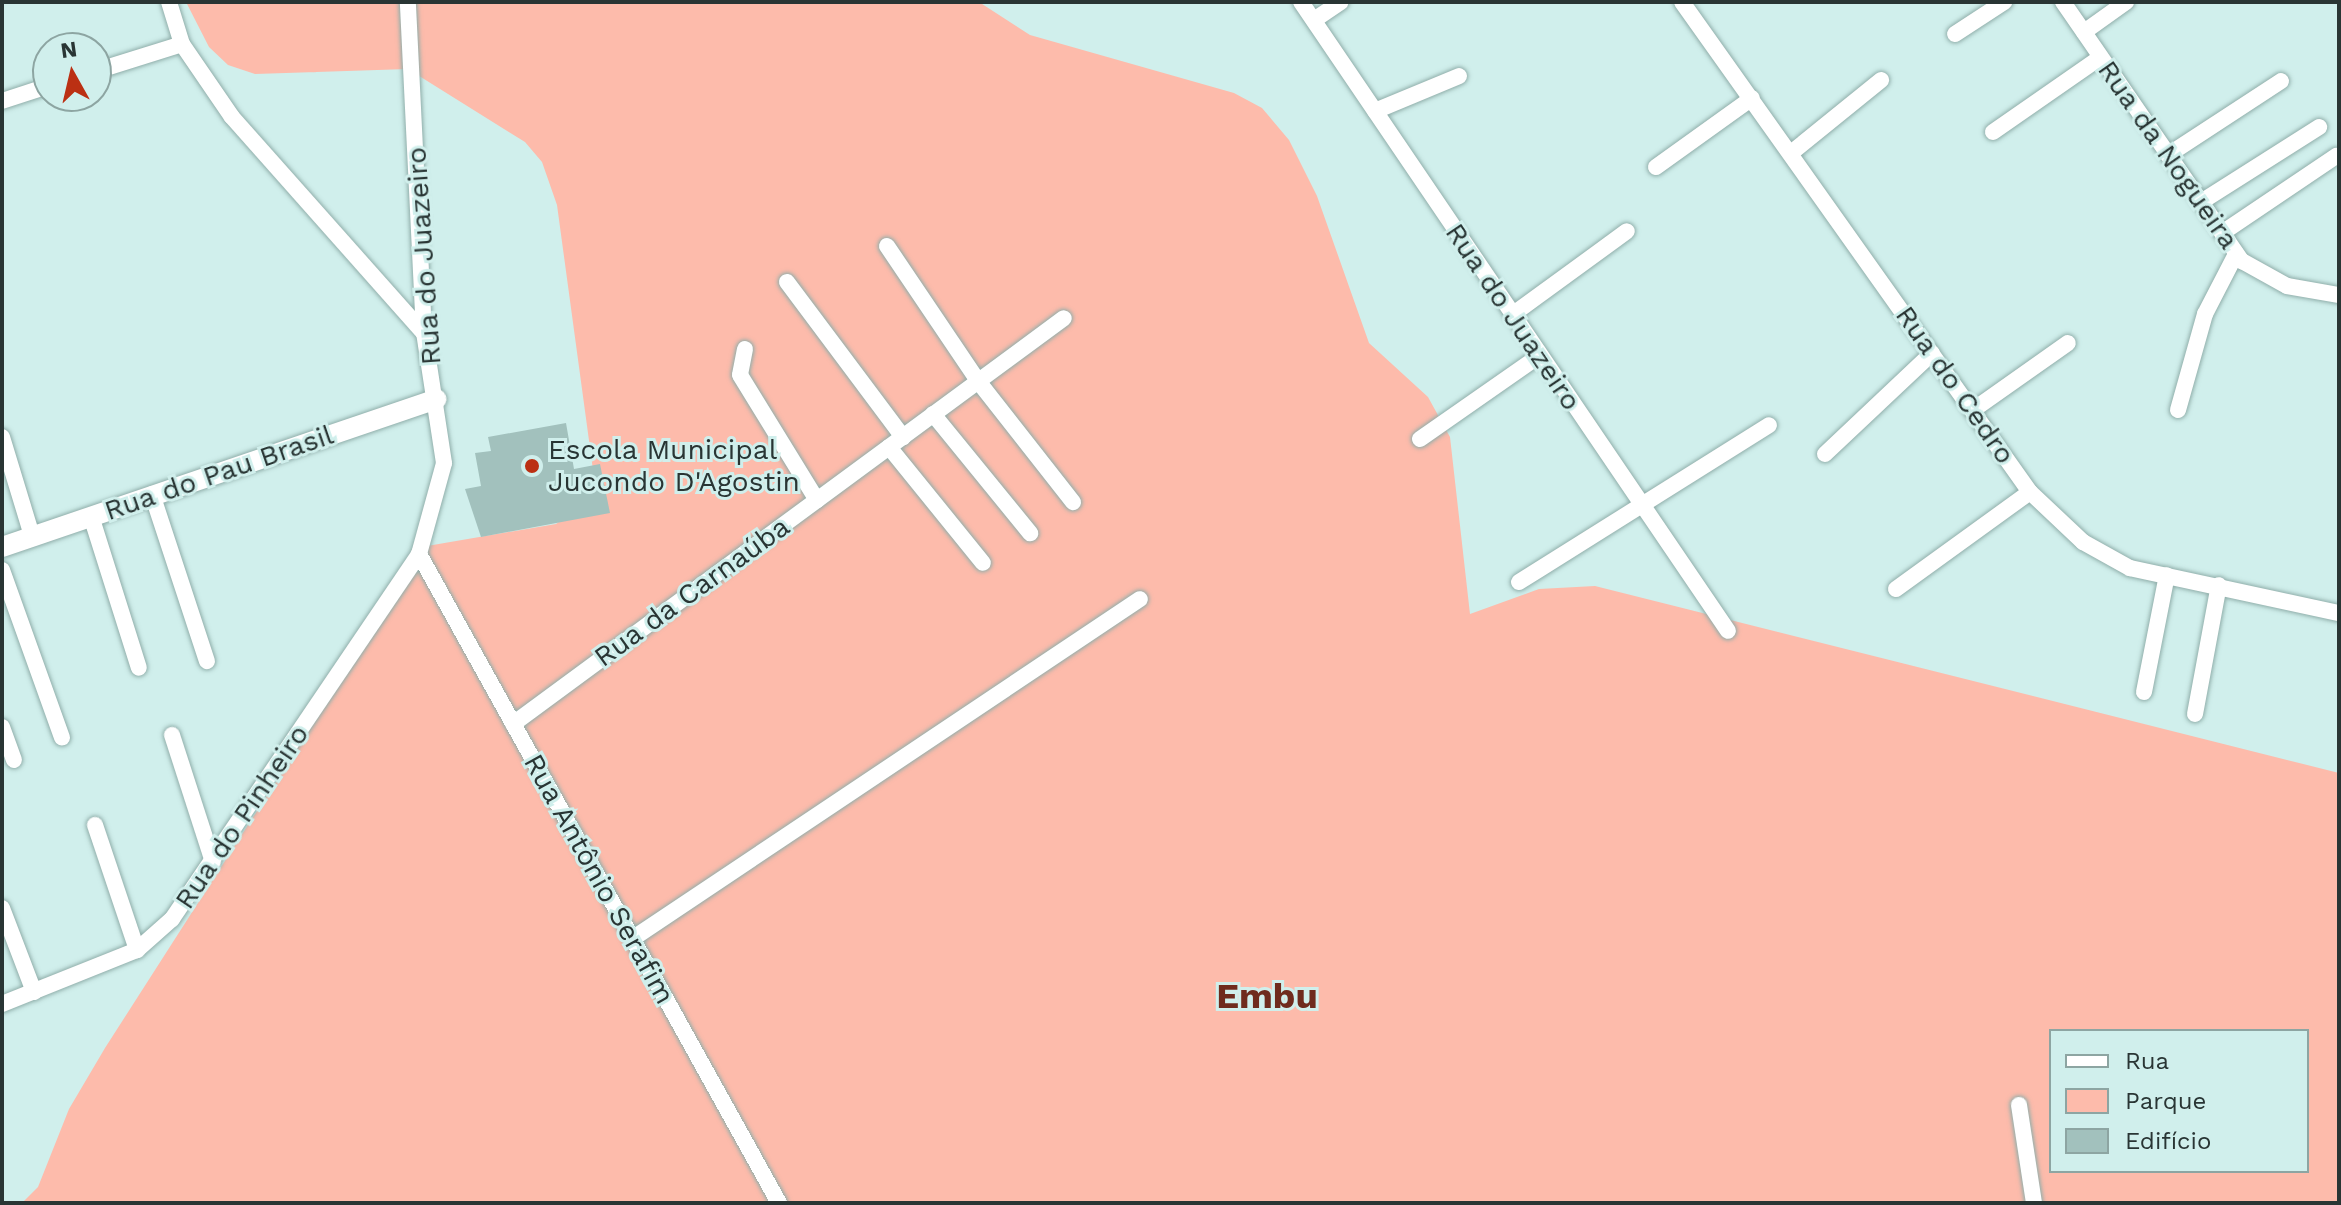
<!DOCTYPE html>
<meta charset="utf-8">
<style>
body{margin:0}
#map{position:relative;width:2341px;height:1205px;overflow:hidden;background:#d0efec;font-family:"Work Sans",sans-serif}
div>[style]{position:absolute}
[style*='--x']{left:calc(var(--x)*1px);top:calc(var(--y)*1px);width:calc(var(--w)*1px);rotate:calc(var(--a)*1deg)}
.green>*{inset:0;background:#fdbbab}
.building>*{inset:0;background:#a2c1bd}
.roads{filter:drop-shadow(0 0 2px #90aeaa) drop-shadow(0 0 2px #90aeaa)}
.minor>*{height:16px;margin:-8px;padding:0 8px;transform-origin:8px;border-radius:8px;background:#fff}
.tertiary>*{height:20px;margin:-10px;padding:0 10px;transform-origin:10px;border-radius:10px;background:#fff}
.dots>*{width:22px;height:22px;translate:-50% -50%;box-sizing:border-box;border:4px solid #d0efec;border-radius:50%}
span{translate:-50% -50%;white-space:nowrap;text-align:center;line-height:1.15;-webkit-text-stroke:6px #d0efec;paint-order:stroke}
.street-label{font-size:28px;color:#293534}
.poi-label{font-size:28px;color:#293534}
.left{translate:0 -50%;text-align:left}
.district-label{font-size:36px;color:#6f2b1d;font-weight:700}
.frame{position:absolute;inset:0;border:4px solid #293534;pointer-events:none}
.legend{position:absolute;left:2049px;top:1029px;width:260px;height:144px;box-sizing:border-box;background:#d0efec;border:2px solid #8da5a2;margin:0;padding:10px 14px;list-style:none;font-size:24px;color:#293534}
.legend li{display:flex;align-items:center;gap:16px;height:40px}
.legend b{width:40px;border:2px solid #8da5a2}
.north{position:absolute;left:32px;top:32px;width:80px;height:80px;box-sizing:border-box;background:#d0efec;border:2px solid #8da5a2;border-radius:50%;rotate:352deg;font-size:22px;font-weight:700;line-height:32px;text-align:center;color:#293534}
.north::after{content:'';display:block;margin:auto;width:28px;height:36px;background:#bb3013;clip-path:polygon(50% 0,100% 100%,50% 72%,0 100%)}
</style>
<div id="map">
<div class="green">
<i style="clip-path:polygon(evenodd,186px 2px,979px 2px,1030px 35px,1234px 93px,1262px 108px,1289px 140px,1317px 196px,1369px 343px,1428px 397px,1450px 437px,1470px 614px,1539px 589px,1595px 586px,2339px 773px,2339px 1203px,22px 1203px,38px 1187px,69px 1109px,105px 1048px,427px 546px,556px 524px,579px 507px,593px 470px,557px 205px,542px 162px,525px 142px,408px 69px,255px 74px,228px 65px,209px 47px,186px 2px,2051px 1031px,2307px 1031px,2307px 1171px,2051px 1171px,2051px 1031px)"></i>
</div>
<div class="building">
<i style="clip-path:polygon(566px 423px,574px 469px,600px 464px,610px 513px,481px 537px,465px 489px,481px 486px,475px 453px,491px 451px,488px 437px)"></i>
</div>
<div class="roads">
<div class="minor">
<i style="--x:169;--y:2;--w:44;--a:72.8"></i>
<i style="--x:182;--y:44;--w:88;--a:55.6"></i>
<i style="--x:232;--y:117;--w:289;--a:48.4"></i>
<i style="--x:1301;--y:2;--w:760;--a:55.83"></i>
<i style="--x:1682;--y:2;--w:601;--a:54.62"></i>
<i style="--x:2030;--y:492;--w:73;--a:43.3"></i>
<i style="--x:2083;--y:542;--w:54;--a:29"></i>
<i style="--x:2130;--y:568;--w:214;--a:12.2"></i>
<i style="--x:2063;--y:2;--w:315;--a:55.4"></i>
<i style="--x:2242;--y:261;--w:51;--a:29.1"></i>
<i style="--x:2287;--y:286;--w:53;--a:9.8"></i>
<i style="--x:1314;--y:20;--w:32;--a:-34"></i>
<i style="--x:2084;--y:32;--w:52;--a:-35.5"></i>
<i style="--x:1955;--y:34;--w:59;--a:-33.1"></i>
<i style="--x:96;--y:71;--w:90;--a:-17.4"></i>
<i style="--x:2;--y:101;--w:48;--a:-18.1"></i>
<i style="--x:1375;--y:111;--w:91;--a:-22.6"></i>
<i style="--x:1993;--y:132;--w:131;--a:-34.8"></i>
<i style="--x:1791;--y:153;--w:116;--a:-39"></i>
<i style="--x:2168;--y:155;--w:135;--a:-33.2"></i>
<i style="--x:1656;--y:167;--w:118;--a:-35.7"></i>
<i style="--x:2201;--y:202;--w:140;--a:-32.4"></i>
<i style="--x:2222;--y:233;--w:138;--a:-34"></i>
<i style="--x:887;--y:246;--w:163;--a:56"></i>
<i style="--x:978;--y:381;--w:154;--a:51.9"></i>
<i style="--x:787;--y:282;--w:194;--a:53.2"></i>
<i style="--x:1512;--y:315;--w:142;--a:-36.1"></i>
<i style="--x:745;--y:349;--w:26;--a:101"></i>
<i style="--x:740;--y:375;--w:147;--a:58.4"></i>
<i style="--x:1973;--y:410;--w:116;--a:-35.2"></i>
<i style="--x:2178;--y:410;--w:100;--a:-74.3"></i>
<i style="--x:2205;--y:314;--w:68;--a:-62.7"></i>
<i style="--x:933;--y:414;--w:154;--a:50.8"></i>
<i style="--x:2;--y:437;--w:103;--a:73.1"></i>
<i style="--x:1420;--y:439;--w:145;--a:-34.9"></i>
<i style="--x:889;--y:447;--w:149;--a:51"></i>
<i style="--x:1825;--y:454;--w:147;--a:-43.3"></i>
<i style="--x:152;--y:494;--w:176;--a:71.8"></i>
<i style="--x:91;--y:516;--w:159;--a:72.5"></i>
<i style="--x:419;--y:554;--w:742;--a:60.98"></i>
<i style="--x:2;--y:570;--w:178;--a:70.3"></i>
<i style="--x:1519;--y:582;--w:295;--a:-32.1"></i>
<i style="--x:1896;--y:589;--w:165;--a:-35.9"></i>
<i style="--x:2144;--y:692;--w:119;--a:-78.9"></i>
<i style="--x:2195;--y:714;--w:131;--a:-79.5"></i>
<i style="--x:513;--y:724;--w:684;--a:-36.38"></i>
<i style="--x:2;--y:727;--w:35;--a:70"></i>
<i style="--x:172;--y:735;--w:133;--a:72.1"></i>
<i style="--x:95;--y:825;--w:132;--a:71.4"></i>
<i style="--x:2;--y:908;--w:90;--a:69.1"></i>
<i style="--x:632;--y:939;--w:611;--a:-33.79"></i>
<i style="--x:2;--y:1004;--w:145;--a:-21.8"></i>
<i style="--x:137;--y:950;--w:47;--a:-41.5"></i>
<i style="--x:172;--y:919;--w:441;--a:-55.9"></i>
<i style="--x:419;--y:554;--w:94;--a:-74.6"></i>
<i style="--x:444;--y:463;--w:132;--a:-98.7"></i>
<i style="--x:424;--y:333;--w:331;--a:-92.8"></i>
<i style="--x:2019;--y:1105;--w:99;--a:81.3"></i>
</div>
<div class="tertiary">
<i style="--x:2;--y:547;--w:459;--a:-18.8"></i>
</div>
</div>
<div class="dots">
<i style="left:532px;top:466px;background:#bb3013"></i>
</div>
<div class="street-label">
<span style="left:2168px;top:155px;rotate:55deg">Rua da Nogueira</span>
<span style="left:424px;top:256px;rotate:-94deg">Rua do Juazeiro</span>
<span style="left:1513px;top:317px;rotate:56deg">Rua do Juazeiro</span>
<span style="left:1955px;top:385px;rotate:55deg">Rua do Cedro</span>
<span style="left:219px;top:473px;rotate:-19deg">Rua do Pau Brasil</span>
<span style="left:692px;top:592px;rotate:-36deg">Rua da Carnaúba</span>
<span style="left:242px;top:817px;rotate:-56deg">Rua do Pinheiro</span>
<span style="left:599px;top:879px;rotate:61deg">Rua Antônio Serafim</span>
</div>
<div class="poi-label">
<span class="left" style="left:548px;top:466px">Escola Municipal<br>Jucondo D'Agostin</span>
</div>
<div class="district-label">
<span style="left:1267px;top:997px">Embu</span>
</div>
<div class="frame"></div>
<ul class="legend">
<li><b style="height:10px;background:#fff"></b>Rua</li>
<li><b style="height:22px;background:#fdbbab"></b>Parque</li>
<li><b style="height:22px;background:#a2c1bd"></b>Edifício</li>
</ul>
<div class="north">N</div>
</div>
